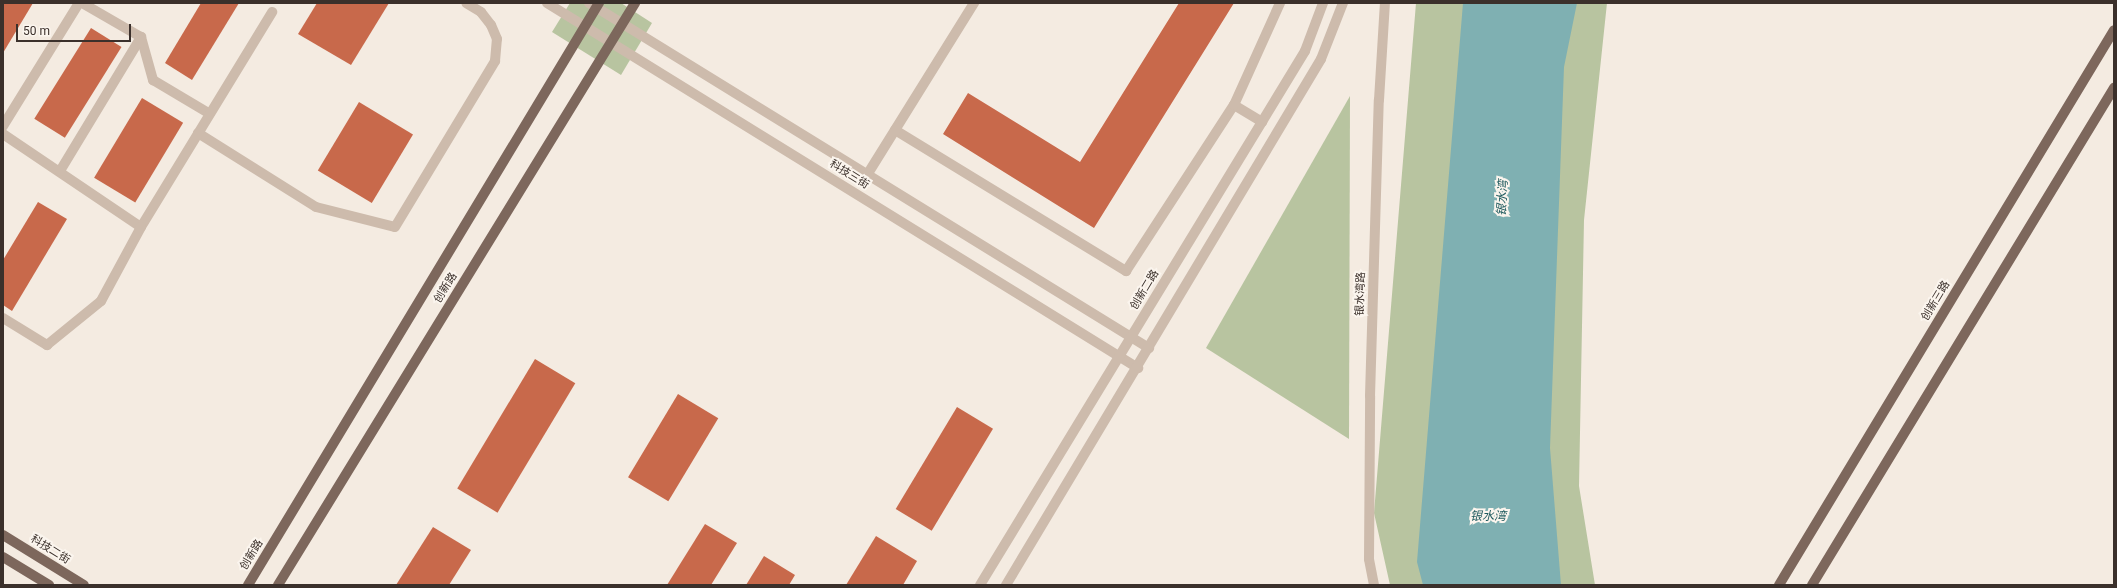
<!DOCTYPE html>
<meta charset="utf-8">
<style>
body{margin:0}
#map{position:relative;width:2117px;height:588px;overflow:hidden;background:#f4ebe1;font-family:Roboto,"Noto Sans SC",sans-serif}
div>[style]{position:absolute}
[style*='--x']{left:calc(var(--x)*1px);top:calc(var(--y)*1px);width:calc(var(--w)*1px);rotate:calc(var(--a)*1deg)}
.green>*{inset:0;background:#b8c4a0}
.water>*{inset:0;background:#7fb0b2}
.building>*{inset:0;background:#c8694b;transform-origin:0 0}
.minor>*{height:10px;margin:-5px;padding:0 5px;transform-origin:5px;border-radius:5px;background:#cdbbac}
.major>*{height:10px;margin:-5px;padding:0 5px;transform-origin:5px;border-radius:5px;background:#7d675c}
span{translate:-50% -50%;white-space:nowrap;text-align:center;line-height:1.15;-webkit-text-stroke:4px #fbf5ee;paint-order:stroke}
.street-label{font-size:11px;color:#3b302b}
.water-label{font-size:12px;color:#1f5a5e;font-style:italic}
.frame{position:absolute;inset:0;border:4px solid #3b302b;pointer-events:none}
.scale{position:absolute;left:16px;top:24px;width:115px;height:18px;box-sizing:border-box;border:2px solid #3b302b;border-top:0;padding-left:5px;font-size:12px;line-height:14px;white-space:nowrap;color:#3b302b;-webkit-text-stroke:3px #fbf5ee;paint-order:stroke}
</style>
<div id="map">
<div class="green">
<i style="clip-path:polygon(570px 3px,621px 3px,652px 23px,621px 75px,552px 32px)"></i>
<i style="clip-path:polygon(1416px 3px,1607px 3px,1584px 220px,1579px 486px,1595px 585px,1390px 585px,1374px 513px)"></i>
<i style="clip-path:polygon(1350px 96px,1349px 439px,1206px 348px)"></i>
</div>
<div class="water">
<i style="clip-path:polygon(1463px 3px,1577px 3px,1564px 67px,1550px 448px,1561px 585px,1423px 585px,1417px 562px)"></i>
</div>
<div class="building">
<i style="clip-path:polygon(3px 3px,33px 3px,3px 53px)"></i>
<i style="clip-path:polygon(201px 3px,239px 3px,192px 80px,165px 63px)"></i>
<i style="clip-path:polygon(317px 3px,389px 3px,351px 65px,298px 34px)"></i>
<i style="clip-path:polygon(1179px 3px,1234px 3px,1094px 228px,943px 134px,968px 93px,1080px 162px)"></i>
<i style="left:91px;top:28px;width:36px;height:107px;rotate:32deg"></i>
<i style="left:142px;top:98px;width:48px;height:93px;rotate:31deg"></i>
<i style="left:359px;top:102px;width:63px;height:80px;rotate:31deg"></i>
<i style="clip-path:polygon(38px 202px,67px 219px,12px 311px,3px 305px,3px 260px)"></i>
<i style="left:535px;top:359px;width:47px;height:151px;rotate:31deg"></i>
<i style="left:678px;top:394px;width:47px;height:97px;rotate:31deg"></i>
<i style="left:957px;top:407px;width:42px;height:119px;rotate:31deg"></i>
<i style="clip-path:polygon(705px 524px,737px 543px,711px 585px,667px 585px)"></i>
<i style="clip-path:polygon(433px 527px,471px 550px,449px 585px,396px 585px)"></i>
<i style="clip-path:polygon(876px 536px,917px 561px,903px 585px,846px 585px)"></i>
<i style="clip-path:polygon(764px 556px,795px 575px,789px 585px,746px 585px)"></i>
</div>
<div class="minor">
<i style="--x:82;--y:3;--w:68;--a:30"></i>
<i style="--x:141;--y:37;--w:45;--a:74.4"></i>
<i style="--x:153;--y:80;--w:66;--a:30.8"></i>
<i style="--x:547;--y:3;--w:695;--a:31.7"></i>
<i style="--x:589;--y:3;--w:658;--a:31.64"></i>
<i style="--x:1234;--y:105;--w:33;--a:31"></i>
<i style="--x:3;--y:126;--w:145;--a:-58.3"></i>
<i style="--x:895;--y:130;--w:271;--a:31.4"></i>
<i style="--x:1126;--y:271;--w:198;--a:-57"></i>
<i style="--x:1234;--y:105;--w:112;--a:-65.7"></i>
<i style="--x:198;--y:133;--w:139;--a:32.1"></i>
<i style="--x:316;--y:207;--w:81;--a:14.2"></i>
<i style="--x:395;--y:227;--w:194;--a:-58.9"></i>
<i style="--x:495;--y:61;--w:22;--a:-85"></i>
<i style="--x:497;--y:39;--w:15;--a:-113"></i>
<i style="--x:491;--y:25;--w:16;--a:-128"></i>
<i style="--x:481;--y:12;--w:17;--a:-149"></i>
<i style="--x:3;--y:134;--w:166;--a:34"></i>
<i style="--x:141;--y:227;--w:252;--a:-58.6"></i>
<i style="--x:60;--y:171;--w:157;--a:-58.8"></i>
<i style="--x:867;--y:175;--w:203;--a:-58.1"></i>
<i style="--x:3;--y:318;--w:52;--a:31.5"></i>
<i style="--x:47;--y:345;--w:70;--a:-39.2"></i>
<i style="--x:101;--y:301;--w:84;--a:-61.6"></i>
<i style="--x:980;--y:585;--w:625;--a:-58.67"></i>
<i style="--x:1305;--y:51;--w:51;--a:-69.4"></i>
<i style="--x:1006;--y:585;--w:613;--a:-59.08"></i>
<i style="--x:1321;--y:59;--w:60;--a:-68.6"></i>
<i style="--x:1374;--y:585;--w:26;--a:-101"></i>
<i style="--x:1369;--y:559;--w:163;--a:-89.6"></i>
<i style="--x:1370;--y:396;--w:296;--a:-88.3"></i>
<i style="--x:1379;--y:100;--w:97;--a:-86.5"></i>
</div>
<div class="major">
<i style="--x:3;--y:535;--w:95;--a:31.7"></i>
<i style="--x:3;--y:557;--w:54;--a:31.3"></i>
<i style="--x:248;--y:585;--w:680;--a:-58.91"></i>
<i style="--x:278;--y:585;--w:683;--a:-58.47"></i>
<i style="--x:1779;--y:585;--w:648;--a:-58.88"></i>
<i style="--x:1812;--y:585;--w:582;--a:-58.72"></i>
</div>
<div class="street-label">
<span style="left:849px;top:175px;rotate:32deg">科技三街</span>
<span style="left:446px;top:288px;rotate:-58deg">创新路</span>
<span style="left:1145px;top:290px;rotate:-59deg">创新二路</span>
<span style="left:1361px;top:294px;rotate:-88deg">银水湾路</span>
<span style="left:1936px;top:301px;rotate:-59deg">创新三路</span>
<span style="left:50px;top:550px;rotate:32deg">科技二街</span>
<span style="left:252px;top:555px;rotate:-59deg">创新路</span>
</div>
<div class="water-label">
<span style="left:1503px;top:198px;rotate:-87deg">银水湾</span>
<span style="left:1488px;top:517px">银水湾</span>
</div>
<div class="frame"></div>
<div class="scale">50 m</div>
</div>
